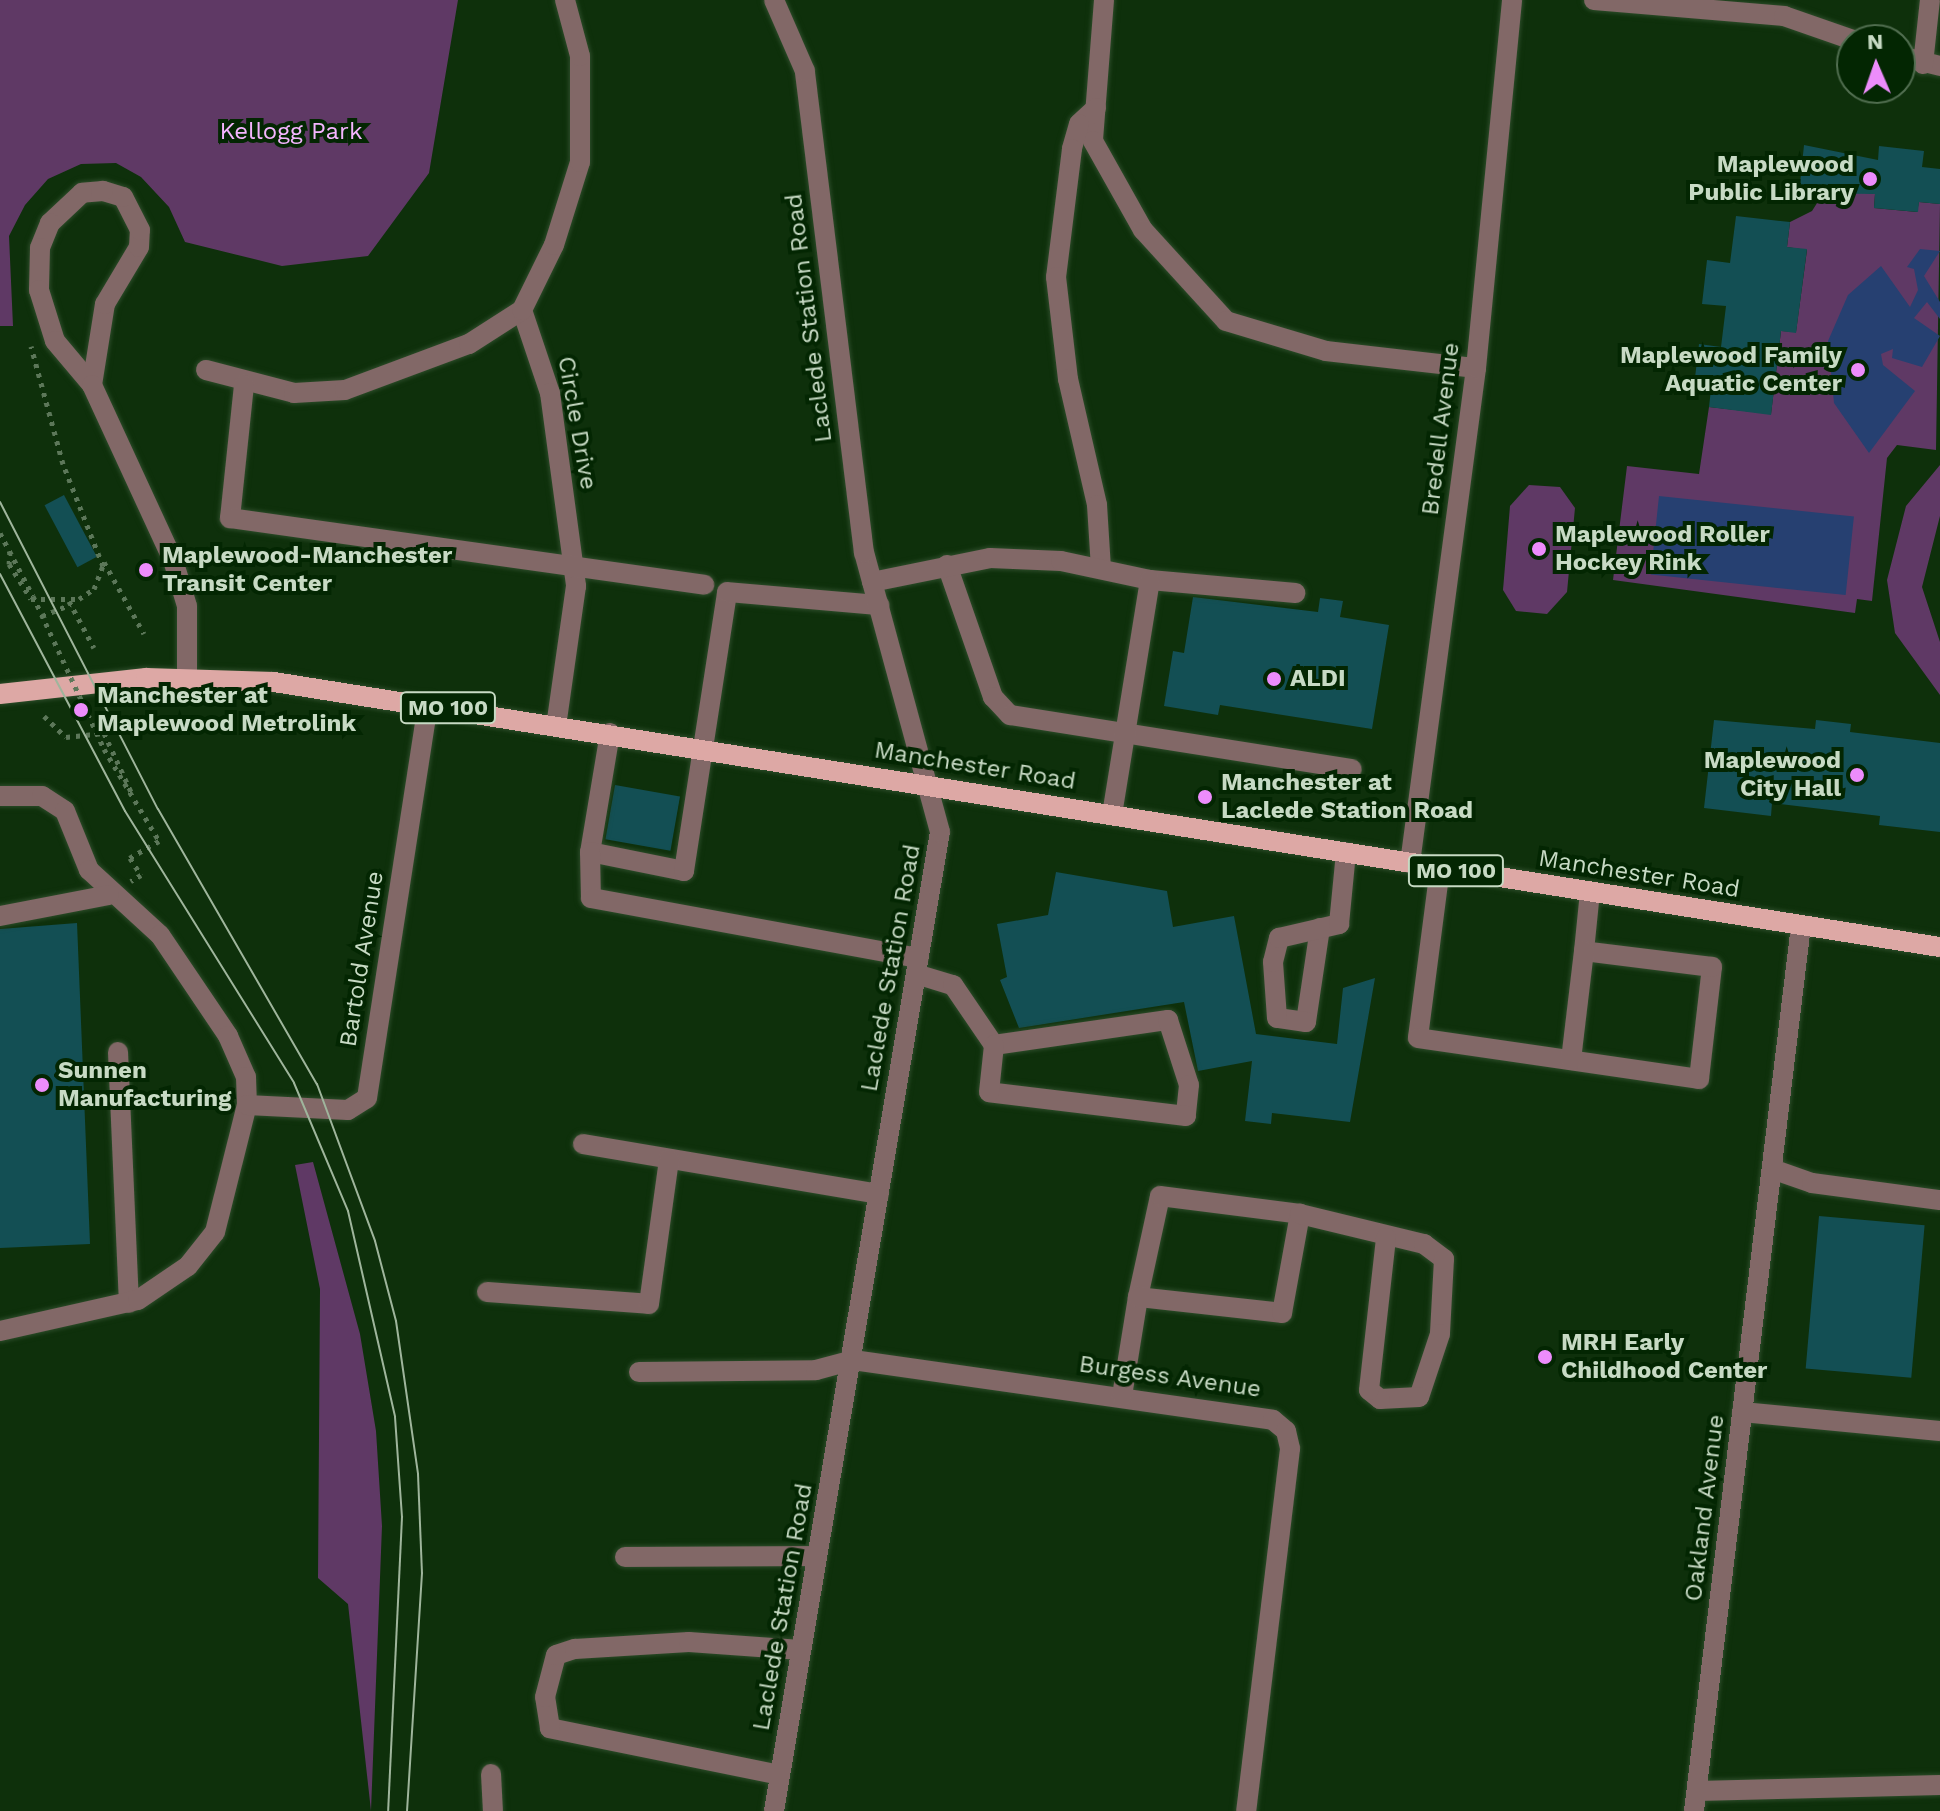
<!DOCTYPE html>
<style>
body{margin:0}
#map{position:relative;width:1940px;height:1811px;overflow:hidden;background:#0e300b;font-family:"Work Sans",sans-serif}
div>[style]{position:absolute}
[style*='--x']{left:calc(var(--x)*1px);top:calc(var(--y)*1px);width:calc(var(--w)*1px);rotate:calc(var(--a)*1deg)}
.green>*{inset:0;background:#5f3965}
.water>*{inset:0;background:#264071;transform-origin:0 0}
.building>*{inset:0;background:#134f54;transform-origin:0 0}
.path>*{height:5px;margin-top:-2.5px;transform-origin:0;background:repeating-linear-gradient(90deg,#5c7759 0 4px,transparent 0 10px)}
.roads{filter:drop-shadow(0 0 2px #2c4b29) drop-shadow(0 0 2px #2c4b29)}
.minor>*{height:20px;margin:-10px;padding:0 10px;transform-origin:10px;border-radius:10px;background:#826867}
.major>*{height:20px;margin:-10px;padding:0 10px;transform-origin:10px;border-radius:10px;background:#dda8a5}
.tram>*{height:2px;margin:-1px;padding:0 1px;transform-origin:1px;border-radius:1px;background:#9fb59c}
.path-bridge>*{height:5px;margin-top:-2.5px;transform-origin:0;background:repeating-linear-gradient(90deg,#5c7759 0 4px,transparent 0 10px)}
.dots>*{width:22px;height:22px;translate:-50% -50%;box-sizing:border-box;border:4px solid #032602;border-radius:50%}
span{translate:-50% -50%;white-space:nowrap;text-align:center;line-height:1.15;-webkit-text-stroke:8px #032602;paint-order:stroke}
.shield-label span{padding:2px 6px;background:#032602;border:2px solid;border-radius:6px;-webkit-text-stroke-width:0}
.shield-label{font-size:22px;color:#c7dac4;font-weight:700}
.park-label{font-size:24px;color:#f5b5ff}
.poi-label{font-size:24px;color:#c7dac4;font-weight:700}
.right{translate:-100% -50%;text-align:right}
.left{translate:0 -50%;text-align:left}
.street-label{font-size:24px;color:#c7dac4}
.north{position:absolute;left:1836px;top:24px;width:80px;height:80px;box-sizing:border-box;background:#032602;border:2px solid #516e50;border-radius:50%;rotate:358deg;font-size:22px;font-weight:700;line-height:32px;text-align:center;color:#c7dac4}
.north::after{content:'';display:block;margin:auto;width:28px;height:36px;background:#ec8cfb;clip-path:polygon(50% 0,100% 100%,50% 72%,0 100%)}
</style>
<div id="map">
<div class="green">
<i style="clip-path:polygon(0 0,458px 0,429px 173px,368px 256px,282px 266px,185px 242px,169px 207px,141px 177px,116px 163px,81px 164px,48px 179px,25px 205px,9px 236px,13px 326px,0 326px)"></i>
<i style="clip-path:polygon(1826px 189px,1875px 194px,1874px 208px,1917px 212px,1919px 202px,1940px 204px,1936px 450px,1897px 445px,1887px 458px,1872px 601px,1857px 599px,1855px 613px,1613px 580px,1627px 466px,1699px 474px,1709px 407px,1771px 414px,1781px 331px,1796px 332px,1807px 250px,1787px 247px,1790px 222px,1812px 211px)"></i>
<i style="clip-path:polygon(1940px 465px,1940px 516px,1922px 587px,1940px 642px,1940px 695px,1895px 633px,1887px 580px,1906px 506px)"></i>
<i style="clip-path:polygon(1529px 485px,1560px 487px,1575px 508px,1567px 592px,1547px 614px,1516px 611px,1503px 590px,1510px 506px)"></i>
<i style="clip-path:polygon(313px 1162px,360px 1334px,376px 1431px,382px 1526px,371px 1811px,348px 1604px,318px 1578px,320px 1289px,295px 1165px)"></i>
</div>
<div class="water">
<i style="clip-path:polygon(1920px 249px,1940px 251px,1924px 276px,1940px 302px,1940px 319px,1927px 302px,1914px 318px,1940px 336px,1922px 367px,1892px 358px,1893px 349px,1881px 354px,1883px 365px,1915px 391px,1869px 453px,1834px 403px,1828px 341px,1848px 295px,1881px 266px,1910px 307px,1918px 290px,1914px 269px,1907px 267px)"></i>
<i style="left:1659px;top:496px;width:196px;height:79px;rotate:6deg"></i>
</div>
<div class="building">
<i style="clip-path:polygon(1804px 145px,1878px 160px,1879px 146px,1924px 151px,1922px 167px,1940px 169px,1940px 204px,1919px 202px,1918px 212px,1874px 208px,1875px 194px,1799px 193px)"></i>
<i style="clip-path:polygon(1736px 216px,1790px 222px,1787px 247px,1807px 249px,1796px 333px,1781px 331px,1771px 415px,1709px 407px,1711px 389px,1694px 386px,1699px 344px,1721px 347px,1726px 306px,1702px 304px,1707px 260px,1730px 263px)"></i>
<i style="left:64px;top:495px;width:70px;height:22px;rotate:62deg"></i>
<i style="clip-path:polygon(1193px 597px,1318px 612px,1320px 598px,1343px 601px,1340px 617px,1389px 625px,1372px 729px,1220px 705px,1218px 715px,1164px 706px,1173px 651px,1184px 653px)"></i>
<i style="clip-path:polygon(1714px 720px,1815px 729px,1816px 720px,1851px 724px,1850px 732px,1940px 743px,1940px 832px,1879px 825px,1880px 816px,1772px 803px,1771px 816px,1704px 808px)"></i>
<i style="left:615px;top:785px;width:66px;height:55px;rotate:10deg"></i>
<i style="clip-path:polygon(1056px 872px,1167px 891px,1173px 927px,1234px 916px,1256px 1034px,1337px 1044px,1343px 988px,1375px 978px,1350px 1122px,1272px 1113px,1271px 1124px,1245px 1121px,1252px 1061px,1198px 1071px,1184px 1002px,1019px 1028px,1000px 980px,1007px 977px,997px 924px,1048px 915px)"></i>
<i style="clip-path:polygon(77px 923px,90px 1244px,0 1248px,0 929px)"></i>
<i style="left:1819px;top:1216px;width:106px;height:153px;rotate:5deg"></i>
</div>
<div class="path">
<i style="--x:0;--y:533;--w:71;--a:62.4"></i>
<i style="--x:10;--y:551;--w:13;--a:94"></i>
<i style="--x:9;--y:564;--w:41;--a:57.8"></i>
<i style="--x:31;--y:599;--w:48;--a:0"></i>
<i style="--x:79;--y:599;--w:18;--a:-34"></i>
<i style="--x:94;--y:589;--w:25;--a:-69"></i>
<i style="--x:103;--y:566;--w:110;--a:-111.4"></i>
<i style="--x:63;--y:464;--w:122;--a:-105.2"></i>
<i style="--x:104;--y:562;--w:82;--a:60.9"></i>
<i style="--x:69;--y:601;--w:53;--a:62"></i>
<i style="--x:42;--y:616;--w:31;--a:-22"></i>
<i style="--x:44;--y:716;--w:30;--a:44"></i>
<i style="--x:66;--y:737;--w:38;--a:-6"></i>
<i style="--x:104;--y:733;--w:69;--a:65.3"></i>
<i style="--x:104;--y:749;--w:107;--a:59.1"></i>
<i style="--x:159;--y:841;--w:34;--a:150"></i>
<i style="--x:130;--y:858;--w:20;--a:57"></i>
<i style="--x:141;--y:875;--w:12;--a:149"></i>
</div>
<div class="roads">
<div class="minor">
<i style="--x:1104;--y:0;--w:141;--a:94.5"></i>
<i style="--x:1093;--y:141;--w:102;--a:60.7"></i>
<i style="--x:1143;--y:230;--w:123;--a:47.6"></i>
<i style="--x:1226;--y:321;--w:104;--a:16.7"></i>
<i style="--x:1326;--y:351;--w:151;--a:6.5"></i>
<i style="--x:1594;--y:0;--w:191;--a:4.8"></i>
<i style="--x:1784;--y:16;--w:73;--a:19.2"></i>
<i style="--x:1900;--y:56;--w:41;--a:14"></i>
<i style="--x:1923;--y:64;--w:64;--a:-83.8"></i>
<i style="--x:1096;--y:108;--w:23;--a:137"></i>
<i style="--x:1079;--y:124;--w:26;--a:106"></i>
<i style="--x:1072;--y:149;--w:129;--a:97.1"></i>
<i style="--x:1056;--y:277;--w:103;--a:83.3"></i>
<i style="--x:1068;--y:379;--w:129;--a:77"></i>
<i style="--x:1097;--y:505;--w:63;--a:86.4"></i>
<i style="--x:522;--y:310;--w:88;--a:71.4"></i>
<i style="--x:550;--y:393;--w:195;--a:82.3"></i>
<i style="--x:576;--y:586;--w:141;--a:98.1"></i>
<i style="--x:206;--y:370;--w:91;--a:14.6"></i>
<i style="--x:294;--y:393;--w:51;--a:-3.4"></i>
<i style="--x:345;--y:390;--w:132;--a:-20.4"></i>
<i style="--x:469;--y:344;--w:63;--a:-32.7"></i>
<i style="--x:522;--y:310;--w:72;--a:-63.8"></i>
<i style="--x:554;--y:245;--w:87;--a:-72.6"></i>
<i style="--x:580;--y:162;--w:106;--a:-90"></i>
<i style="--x:580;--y:56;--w:58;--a:-105"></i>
<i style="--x:92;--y:385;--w:82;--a:-80.9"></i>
<i style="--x:105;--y:304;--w:66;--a:-59.2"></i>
<i style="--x:139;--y:247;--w:17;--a:-87"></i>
<i style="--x:140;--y:230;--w:37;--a:-117"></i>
<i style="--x:123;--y:197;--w:21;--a:-163"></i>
<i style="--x:103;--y:191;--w:21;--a:175"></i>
<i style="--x:82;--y:193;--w:44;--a:136.8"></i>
<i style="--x:50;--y:223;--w:27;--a:112"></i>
<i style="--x:40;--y:248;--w:42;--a:91.4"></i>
<i style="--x:39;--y:290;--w:53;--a:72.6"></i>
<i style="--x:55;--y:341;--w:57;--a:49.9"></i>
<i style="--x:92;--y:385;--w:193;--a:65.2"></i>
<i style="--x:173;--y:560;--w:48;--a:73.1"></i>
<i style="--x:187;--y:606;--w:71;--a:90"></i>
<i style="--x:244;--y:385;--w:134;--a:96"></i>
<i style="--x:230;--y:518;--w:479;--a:8"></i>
<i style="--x:947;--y:565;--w:140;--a:70.8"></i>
<i style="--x:993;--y:697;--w:25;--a:47"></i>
<i style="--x:1010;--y:715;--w:346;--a:9"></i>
<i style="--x:1150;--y:580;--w:146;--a:5.1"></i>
<i style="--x:872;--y:582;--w:120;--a:-11.5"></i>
<i style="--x:990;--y:558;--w:71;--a:2.4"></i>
<i style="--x:1061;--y:561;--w:91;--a:12.1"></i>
<i style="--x:1150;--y:580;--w:238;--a:99.2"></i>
<i style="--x:610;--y:733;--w:121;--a:99.5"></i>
<i style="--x:590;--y:852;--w:96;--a:11.4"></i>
<i style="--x:684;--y:871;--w:282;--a:-81.2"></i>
<i style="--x:727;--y:592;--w:153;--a:4.9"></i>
<i style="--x:0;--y:796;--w:42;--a:0"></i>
<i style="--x:42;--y:796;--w:27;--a:33"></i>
<i style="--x:65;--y:811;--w:64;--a:67.9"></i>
<i style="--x:89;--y:870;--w:96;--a:42.5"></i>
<i style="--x:160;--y:935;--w:122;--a:56"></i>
<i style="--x:228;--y:1036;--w:45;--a:66.3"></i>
<i style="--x:246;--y:1077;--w:28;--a:88"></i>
<i style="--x:590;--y:852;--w:46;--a:88.8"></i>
<i style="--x:591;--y:898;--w:333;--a:10.4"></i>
<i style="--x:1410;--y:863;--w:499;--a:-82.4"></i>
<i style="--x:1476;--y:368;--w:370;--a:-84.4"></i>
<i style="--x:1440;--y:868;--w:171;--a:97.4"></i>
<i style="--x:1418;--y:1038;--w:284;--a:8.3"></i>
<i style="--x:1699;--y:1079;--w:113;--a:-83.4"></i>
<i style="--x:1712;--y:967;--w:129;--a:-172.9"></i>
<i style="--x:1584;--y:951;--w:59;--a:-84.2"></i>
<i style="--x:0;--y:916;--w:111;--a:-10.9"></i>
<i style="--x:1320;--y:928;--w:95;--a:98.5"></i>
<i style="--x:1306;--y:1022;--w:29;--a:-172"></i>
<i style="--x:1277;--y:1018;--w:56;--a:-94.1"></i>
<i style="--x:1273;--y:962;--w:25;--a:-76"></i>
<i style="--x:1279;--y:938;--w:62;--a:-13.1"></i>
<i style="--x:1339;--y:924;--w:72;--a:-84.4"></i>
<i style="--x:916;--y:974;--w:39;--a:17"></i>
<i style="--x:953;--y:985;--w:73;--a:55.7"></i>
<i style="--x:994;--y:1045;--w:176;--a:-8.2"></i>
<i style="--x:1168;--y:1020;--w:68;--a:72.1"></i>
<i style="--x:1189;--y:1085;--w:31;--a:96"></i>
<i style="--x:1186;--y:1116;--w:198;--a:-173.1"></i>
<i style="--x:989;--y:1092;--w:47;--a:-83.9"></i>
<i style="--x:118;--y:1052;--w:251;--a:87.5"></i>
<i style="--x:1571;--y:1060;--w:110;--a:-83.2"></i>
<i style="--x:583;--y:1144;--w:300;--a:9.6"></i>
<i style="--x:1772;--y:1169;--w:42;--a:19.3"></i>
<i style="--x:1812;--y:1183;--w:129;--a:7.6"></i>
<i style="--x:487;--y:1292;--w:162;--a:4.2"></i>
<i style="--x:649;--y:1304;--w:146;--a:-82.1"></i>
<i style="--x:1138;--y:1297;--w:103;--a:-77.7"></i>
<i style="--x:1160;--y:1196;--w:141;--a:7.3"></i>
<i style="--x:0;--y:1331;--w:141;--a:-12.7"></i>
<i style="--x:138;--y:1300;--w:60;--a:-34.2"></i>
<i style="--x:188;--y:1266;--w:43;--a:-51.5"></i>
<i style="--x:215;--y:1232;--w:131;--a:-75.9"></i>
<i style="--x:247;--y:1105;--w:101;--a:2.8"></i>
<i style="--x:348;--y:1110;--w:22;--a:-32"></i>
<i style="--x:367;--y:1098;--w:398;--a:-81.2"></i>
<i style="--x:639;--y:1372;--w:177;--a:-0.6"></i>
<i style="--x:816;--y:1370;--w:38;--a:-15"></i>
<i style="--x:853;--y:1360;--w:424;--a:8.1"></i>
<i style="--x:1273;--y:1420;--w:17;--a:40"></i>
<i style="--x:1286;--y:1431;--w:18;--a:77"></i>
<i style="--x:1290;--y:1449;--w:365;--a:96.9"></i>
<i style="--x:1122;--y:1396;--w:100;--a:-80.8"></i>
<i style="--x:1138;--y:1297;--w:145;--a:6.3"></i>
<i style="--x:1282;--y:1313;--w:101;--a:-79.7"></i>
<i style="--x:1300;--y:1214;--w:128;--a:13.6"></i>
<i style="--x:1424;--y:1244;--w:25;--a:37"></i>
<i style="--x:1444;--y:1259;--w:75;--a:93.1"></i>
<i style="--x:1440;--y:1334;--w:66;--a:108.4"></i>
<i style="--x:1419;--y:1397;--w:39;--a:177"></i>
<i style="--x:1380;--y:1399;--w:14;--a:-141"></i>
<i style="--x:1369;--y:1390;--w:153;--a:-83.6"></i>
<i style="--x:1742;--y:1412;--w:199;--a:5.5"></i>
<i style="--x:625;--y:1557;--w:192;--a:-0.3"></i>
<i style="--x:491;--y:1774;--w:37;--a:87"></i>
<i style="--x:780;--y:1775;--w:235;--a:-168.5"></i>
<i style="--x:550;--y:1728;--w:31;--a:-99"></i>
<i style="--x:545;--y:1697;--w:43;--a:-75.3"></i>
<i style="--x:556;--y:1655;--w:20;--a:-18"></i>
<i style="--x:575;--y:1649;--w:114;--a:-3.5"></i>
<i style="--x:689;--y:1642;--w:112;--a:4.1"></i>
<i style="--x:1697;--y:1791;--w:243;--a:-1.4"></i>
<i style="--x:774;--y:1811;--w:993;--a:-80.38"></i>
<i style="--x:940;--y:832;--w:289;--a:-105.2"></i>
<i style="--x:864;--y:553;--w:486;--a:-97"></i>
<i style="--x:805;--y:71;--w:77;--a:-113.6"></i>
<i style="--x:1694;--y:1811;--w:891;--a:-83.11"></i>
</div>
<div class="major">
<i style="--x:0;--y:694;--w:147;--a:-6.3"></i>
<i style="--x:146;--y:678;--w:128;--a:1.8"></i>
<i style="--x:274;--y:682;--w:1687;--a:9.04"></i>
</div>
</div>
<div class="tram">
<i style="--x:0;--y:502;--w:345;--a:62.8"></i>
<i style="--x:158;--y:809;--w:318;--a:60"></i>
<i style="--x:317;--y:1084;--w:167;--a:69.7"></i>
<i style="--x:375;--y:1241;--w:83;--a:75.3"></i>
<i style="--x:396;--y:1321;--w:155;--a:81.8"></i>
<i style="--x:418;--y:1474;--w:99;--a:87.7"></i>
<i style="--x:422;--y:1573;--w:238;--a:93.6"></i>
<i style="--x:0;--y:574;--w:268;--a:62.2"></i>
<i style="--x:125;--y:811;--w:320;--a:58.1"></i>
<i style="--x:294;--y:1083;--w:139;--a:67.1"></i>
<i style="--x:348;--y:1211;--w:211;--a:77.1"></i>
<i style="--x:395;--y:1417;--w:100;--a:86"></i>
<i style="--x:402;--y:1517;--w:294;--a:92.7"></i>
</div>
<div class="path-bridge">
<i style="--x:33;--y:596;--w:169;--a:65.1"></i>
</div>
<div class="dots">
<i style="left:1870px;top:179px;background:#ec8cfb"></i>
<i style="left:1858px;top:370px;background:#ec8cfb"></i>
<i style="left:1539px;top:549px;background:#ec8cfb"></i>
<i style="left:146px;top:570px;background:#ec8cfb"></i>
<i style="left:1274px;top:679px;background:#ec8cfb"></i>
<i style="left:81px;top:710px;background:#ec8cfb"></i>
<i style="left:1857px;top:775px;background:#ec8cfb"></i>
<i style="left:1205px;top:797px;background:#ec8cfb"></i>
<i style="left:42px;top:1085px;background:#ec8cfb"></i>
<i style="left:1545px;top:1357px;background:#ec8cfb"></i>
</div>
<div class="shield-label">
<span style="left:448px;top:708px">MO 100</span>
<span style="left:1456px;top:871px">MO 100</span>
</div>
<div class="park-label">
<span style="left:291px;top:132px">Kellogg Park</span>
</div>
<div class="poi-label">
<span class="right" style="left:1854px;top:179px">Maplewood<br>Public Library</span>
<span class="right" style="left:1842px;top:370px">Maplewood Family<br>Aquatic Center</span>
<span class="left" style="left:1555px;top:549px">Maplewood Roller<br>Hockey Rink</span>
<span class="left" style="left:162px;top:570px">Maplewood-Manchester<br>Transit Center</span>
<span class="left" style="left:1290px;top:679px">ALDI</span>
<span class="left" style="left:97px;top:710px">Manchester at<br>Maplewood Metrolink</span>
<span class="right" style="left:1841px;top:775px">Maplewood<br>City Hall</span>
<span class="left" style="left:1221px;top:797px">Manchester at<br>Laclede Station Road</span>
<span class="left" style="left:58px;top:1085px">Sunnen<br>Manufacturing</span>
<span class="left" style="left:1561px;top:1357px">MRH Early<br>Childhood Center</span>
</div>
<div class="street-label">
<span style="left:809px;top:318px;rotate:-97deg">Laclede Station Road</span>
<span style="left:577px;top:423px;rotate:80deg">Circle Drive</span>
<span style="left:1441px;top:429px;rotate:-83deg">Bredell Avenue</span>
<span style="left:975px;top:766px;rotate:9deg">Manchester Road</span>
<span style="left:1639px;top:874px;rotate:9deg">Manchester Road</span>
<span style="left:362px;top:959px;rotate:-81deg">Bartold Avenue</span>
<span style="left:891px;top:968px;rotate:-80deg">Laclede Station Road</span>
<span style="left:1170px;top:1377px;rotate:8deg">Burgess Avenue</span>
<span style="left:1705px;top:1508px;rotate:-83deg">Oakland Avenue</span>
<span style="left:783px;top:1607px;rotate:-80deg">Laclede Station Road</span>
</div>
<div class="north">N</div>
</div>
